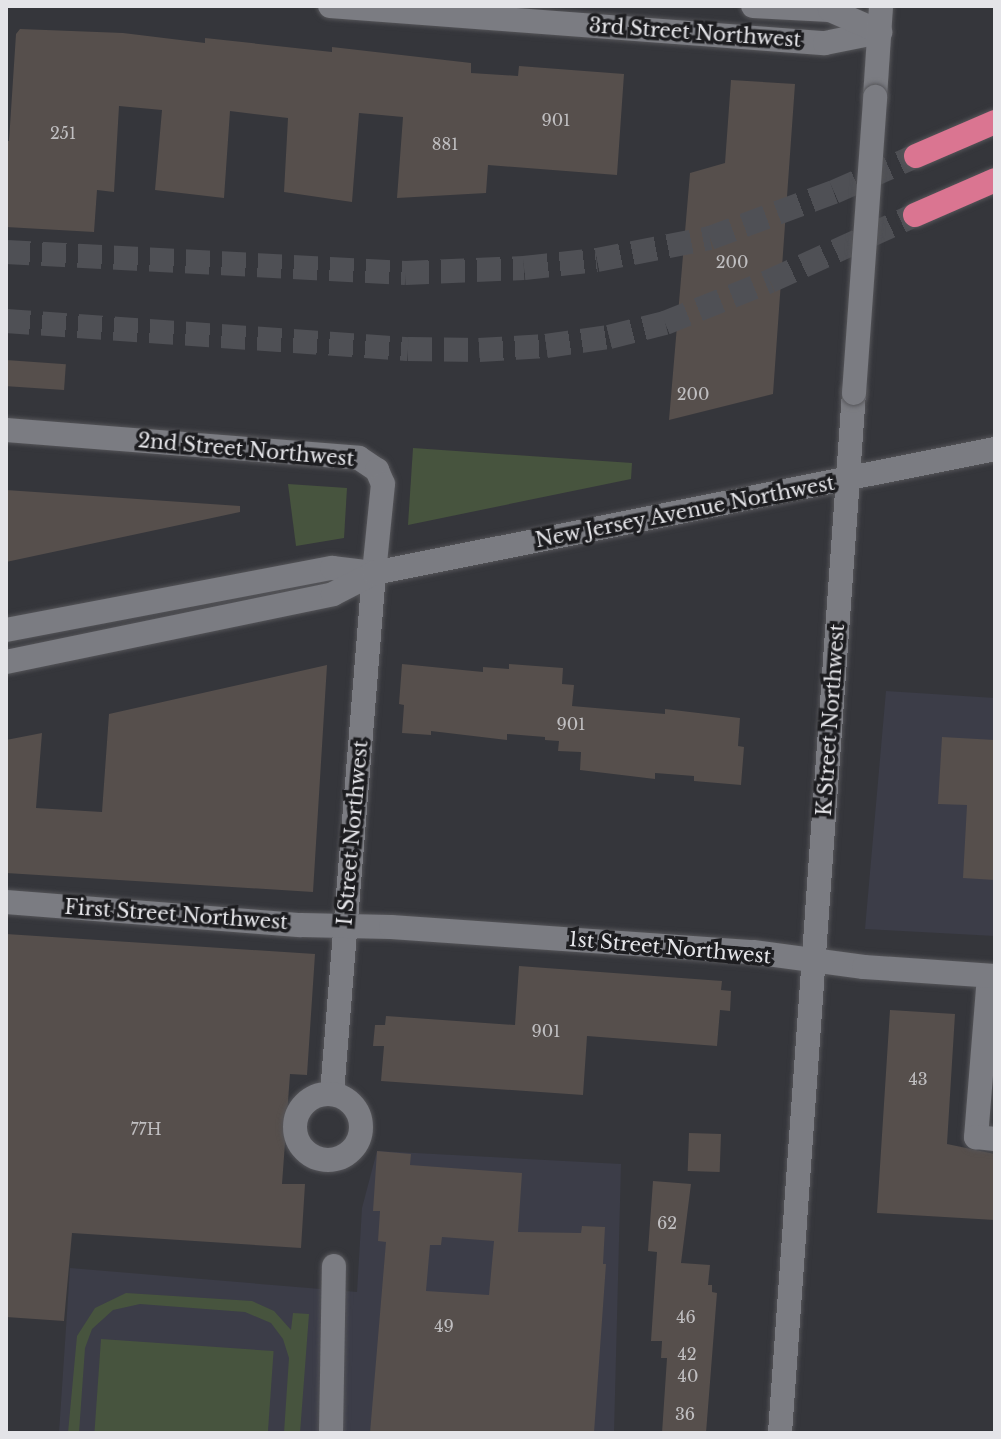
<!DOCTYPE html>
<style>
body{margin:0}
#map{position:relative;width:1001px;height:1439px;overflow:hidden;background:#35363b;font-family:"Libre Baskerville",serif}
div>[style]{position:absolute}
[style*='--x']{left:calc(var(--x)*1px);top:calc(var(--y)*1px);width:calc(var(--w)*1px);rotate:calc(var(--a)*1deg)}
.built>*{inset:0;background:#3c3d48}
.green>*{inset:0;background:#47543e;transform-origin:0 0}
.building>*{inset:0;background:#564f4c;transform-origin:0 0}
.highway-tunnel>*{height:24px;margin-top:-12px;transform-origin:0;background:repeating-linear-gradient(90deg,#4f5055 0 24px,transparent 0 36px)}
.roads{filter:drop-shadow(0 0 2px #555559) drop-shadow(0 0 2px #555559)}
.street>*{height:24px;margin:-12px;padding:0 12px;transform-origin:12px;border-radius:12px;background:#7b7c82}
.street>.ring{margin:-12px;padding:0;box-sizing:content-box;background:none;border:24px solid #7b7c82;border-radius:50%}
.secondary>*{height:24px;margin:-12px;padding:0 12px;transform-origin:12px;border-radius:12px;background:#7b7c82}
.highway>*{height:24px;margin:-12px;padding:0 12px;transform-origin:12px;border-radius:12px;background:#da7591}
.bridges{filter:drop-shadow(0 0 2px #555559) drop-shadow(0 0 2px #555559)}
.secondary-bridge>*{height:24px;margin:-12px;padding:0 12px;transform-origin:12px;border-radius:12px;background:#7b7c82}
span{translate:-50% -50%;white-space:nowrap;text-align:center;line-height:1.15;-webkit-text-stroke:7px #1d1d20;paint-order:stroke}
.number-label{font-size:16px;color:#c0bfc1}
.number-label span{-webkit-text-stroke-width:0}
.street-label{font-size:20px;color:#e4e4e8}
.frame{position:absolute;inset:0;border:8px solid #e4e4e8;pointer-events:none}
</style>
<div id="map">
<div class="built">
<i style="clip-path:polygon(886px 691px,995px 698px,995px 936px,865px 929px)"></i>
<i style="clip-path:polygon(377px 1151px,621px 1164px,614px 1433px,59px 1433px,70px 1268px,357px 1292px,362px 1208px)"></i>
</div>
<div class="green">
<i style="clip-path:polygon(413px 448px,632px 463px,631px 479px,408px 525px)"></i>
<i style="clip-path:polygon(288px 484px,347px 488px,344px 538px,296px 546px)"></i>
<i style="clip-path:polygon(126px 1293px,252px 1301px,274px 1311px,291px 1330px,293px 1313px,309px 1314px,300px 1433px,284px 1433px,289px 1358px,283px 1339px,271px 1323px,245px 1312px,140px 1304px,113px 1310px,92px 1329px,85px 1348px,79px 1433px,68px 1433px,77px 1336px,95px 1308px)"></i>
<i style="left:101px;top:1339px;width:173px;height:94px;rotate:4deg"></i>
</div>
<div class="building">
<i style="clip-path:polygon(20px 29px,123px 33px,205px 43px,205px 38px,332px 52px,332px 47px,471px 63px,471px 73px,518px 76px,519px 66px,624px 74px,617px 175px,488px 165px,486px 193px,397px 198px,403px 117px,359px 113px,352px 202px,284px 192px,288px 118px,230px 111px,224px 198px,155px 190px,162px 110px,119px 106px,114px 192px,97px 190px,94px 232px,6px 227px,6px 141px,9px 141px,16px 34px)"></i>
<i style="clip-path:polygon(731px 80px,795px 84px,773px 394px,669px 420px,690px 173px,725px 163px)"></i>
<i style="left:6px;top:360px;width:60px;height:26px;rotate:4deg"></i>
<i style="clip-path:polygon(6px 490px,240px 506px,240px 512px,6px 562px)"></i>
<i style="clip-path:polygon(402px 664px,483px 672px,483px 667px,509px 669px,509px 664px,563px 668px,562px 684px,574px 685px,572px 706px,665px 714px,665px 709px,740px 718px,738px 746px,744px 747px,741px 785px,694px 781px,694px 776px,655px 773px,655px 779px,580px 770px,581px 752px,558px 751px,559px 741px,545px 740px,545px 737px,507px 734px,507px 740px,431px 731px,431px 735px,402px 733px,404px 705px,399px 704px)"></i>
<i style="clip-path:polygon(327px 665px,313px 892px,6px 873px,6px 740px,42px 733px,36px 808px,102px 812px,109px 714px)"></i>
<i style="clip-path:polygon(942px 737px,995px 740px,995px 880px,963px 878px,967px 805px,938px 804px)"></i>
<i style="clip-path:polygon(6px 934px,315px 954px,307px 1075px,290px 1074px,282px 1184px,305px 1184px,301px 1248px,72px 1233px,64px 1321px,6px 1317px)"></i>
<i style="clip-path:polygon(519px 966px,722px 981px,721px 990px,731px 991px,730px 1011px,720px 1010px,717px 1046px,587px 1036px,583px 1095px,381px 1081px,384px 1046px,373px 1046px,375px 1025px,385px 1025px,386px 1016px,515px 1025px)"></i>
<i style="clip-path:polygon(890px 1010px,955px 1014px,947px 1144px,995px 1154px,995px 1220px,877px 1213px)"></i>
<i style="left:689px;top:1133px;width:32px;height:38px;rotate:2deg"></i>
<i style="clip-path:polygon(evenodd,377px 1151px,411px 1154px,410px 1165px,522px 1173px,518px 1232px,581px 1233px,582px 1226px,605px 1227px,603px 1264px,606px 1264px,594px 1433px,370px 1433px,386px 1242px,378px 1241px,380px 1211px,373px 1211px,377px 1151px,442px 1237px,494px 1241px,489px 1295px,426px 1291px,430px 1245px,441px 1245px,442px 1237px)"></i>
<i style="clip-path:polygon(653px 1181px,691px 1184px,681px 1263px,710px 1265px,708px 1285px,712px 1285px,712px 1292px,717px 1293px,706px 1433px,662px 1433px,667px 1358px,661px 1358px,662px 1341px,651px 1341px,657px 1252px,648px 1251px)"></i>
</div>
<div class="highway-tunnel">
<i style="--x:6;--y:252;--w:400;--a:3"></i>
<i style="--x:405;--y:273;--w:119;--a:-2.4"></i>
<i style="--x:524;--y:268;--w:73;--a:-6.3"></i>
<i style="--x:597;--y:260;--w:115;--a:-11"></i>
<i style="--x:710;--y:238;--w:132;--a:-20.4"></i>
<i style="--x:834;--y:192;--w:90;--a:-23.7"></i>
<i style="--x:6;--y:321;--w:403;--a:4"></i>
<i style="--x:408;--y:349;--w:71;--a:0.8"></i>
<i style="--x:479;--y:350;--w:67;--a:-3.4"></i>
<i style="--x:546;--y:346;--w:64;--a:-8.1"></i>
<i style="--x:609;--y:337;--w:58;--a:-14"></i>
<i style="--x:665;--y:323;--w:113;--a:-21.8"></i>
<i style="--x:770;--y:281;--w:159;--a:-24.5"></i>
</div>
<div class="roads">
<div class="street">
<i style="--x:989;--y:976;--w:162;--a:94.6"></i>
<i style="--x:976;--y:1137;--w:19;--a:6"></i>
<i style="--x:332;--y:1093;--w:522;--a:-85.38"></i>
<i class="ring" style="left:295px;top:1094px;width:42px;height:42px"></i>
<i style="--x:331;--y:1433;--w:167;--a:-89"></i>
</div>
<div class="secondary">
<i style="--x:330;--y:6;--w:496;--a:4.3"></i>
<i style="--x:825;--y:43;--w:56;--a:-11.3"></i>
<i style="--x:753;--y:6;--w:77;--a:3"></i>
<i style="--x:830;--y:10;--w:55;--a:23.7"></i>
<i style="--x:875;--y:97;--w:91;--a:-86.2"></i>
<i style="--x:6;--y:430;--w:354;--a:4.5"></i>
<i style="--x:359;--y:458;--w:22;--a:34"></i>
<i style="--x:377;--y:470;--w:15;--a:67"></i>
<i style="--x:383;--y:484;--w:89;--a:95.8"></i>
<i style="--x:6;--y:630;--w:332;--a:-10.8"></i>
<i style="--x:332;--y:568;--w:42;--a:6.8"></i>
<i style="--x:6;--y:662;--w:334;--a:-11.7"></i>
<i style="--x:333;--y:594;--w:46;--a:-27.1"></i>
<i style="--x:374;--y:573;--w:633;--a:-11.29"></i>
<i style="--x:6;--y:902;--w:296;--a:4.5"></i>
<i style="--x:301;--y:925;--w:90;--a:1.3"></i>
<i style="--x:391;--y:927;--w:363;--a:4"></i>
<i style="--x:753;--y:952;--w:112;--a:7.7"></i>
<i style="--x:864;--y:967;--w:131;--a:3.9"></i>
<i style="--x:780;--y:1433;--w:1043;--a:-85.93"></i>
</div>
<div class="highway">
<i style="--x:916;--y:156;--w:86;--a:-23.3"></i>
<i style="--x:915;--y:215;--w:87;--a:-23.6"></i>
</div>
</div>
<div class="bridges">
<div class="secondary-bridge">
<i style="--x:854;--y:393;--w:297;--a:-85.9"></i>
</div>
</div>
<div class="number-label">
<span style="left:556px;top:120px">901</span>
<span style="left:63px;top:133px">251</span>
<span style="left:445px;top:144px">881</span>
<span style="left:732px;top:262px">200</span>
<span style="left:693px;top:394px">200</span>
<span style="left:571px;top:724px">901</span>
<span style="left:546px;top:1031px">901</span>
<span style="left:918px;top:1079px">43</span>
<span style="left:146px;top:1129px">77H</span>
<span style="left:667px;top:1223px">62</span>
<span style="left:686px;top:1317px">46</span>
<span style="left:444px;top:1326px">49</span>
<span style="left:687px;top:1354px">42</span>
<span style="left:688px;top:1376px">40</span>
<span style="left:685px;top:1414px">36</span>
</div>
<div class="street-label">
<span style="left:695px;top:33px;rotate:4deg">3rd Street Northwest</span>
<span style="left:246px;top:450px;rotate:5deg">2nd Street Northwest</span>
<span style="left:685px;top:512px;rotate:-11deg">New Jersey Avenue Northwest</span>
<span style="left:831px;top:720px;rotate:-86deg">K Street Northwest</span>
<span style="left:353px;top:833px;rotate:-85deg">I Street Northwest</span>
<span style="left:176px;top:915px;rotate:4deg">First Street Northwest</span>
<span style="left:670px;top:948px;rotate:5deg">1st Street Northwest</span>
</div>
<div class="frame"></div>
</div>
